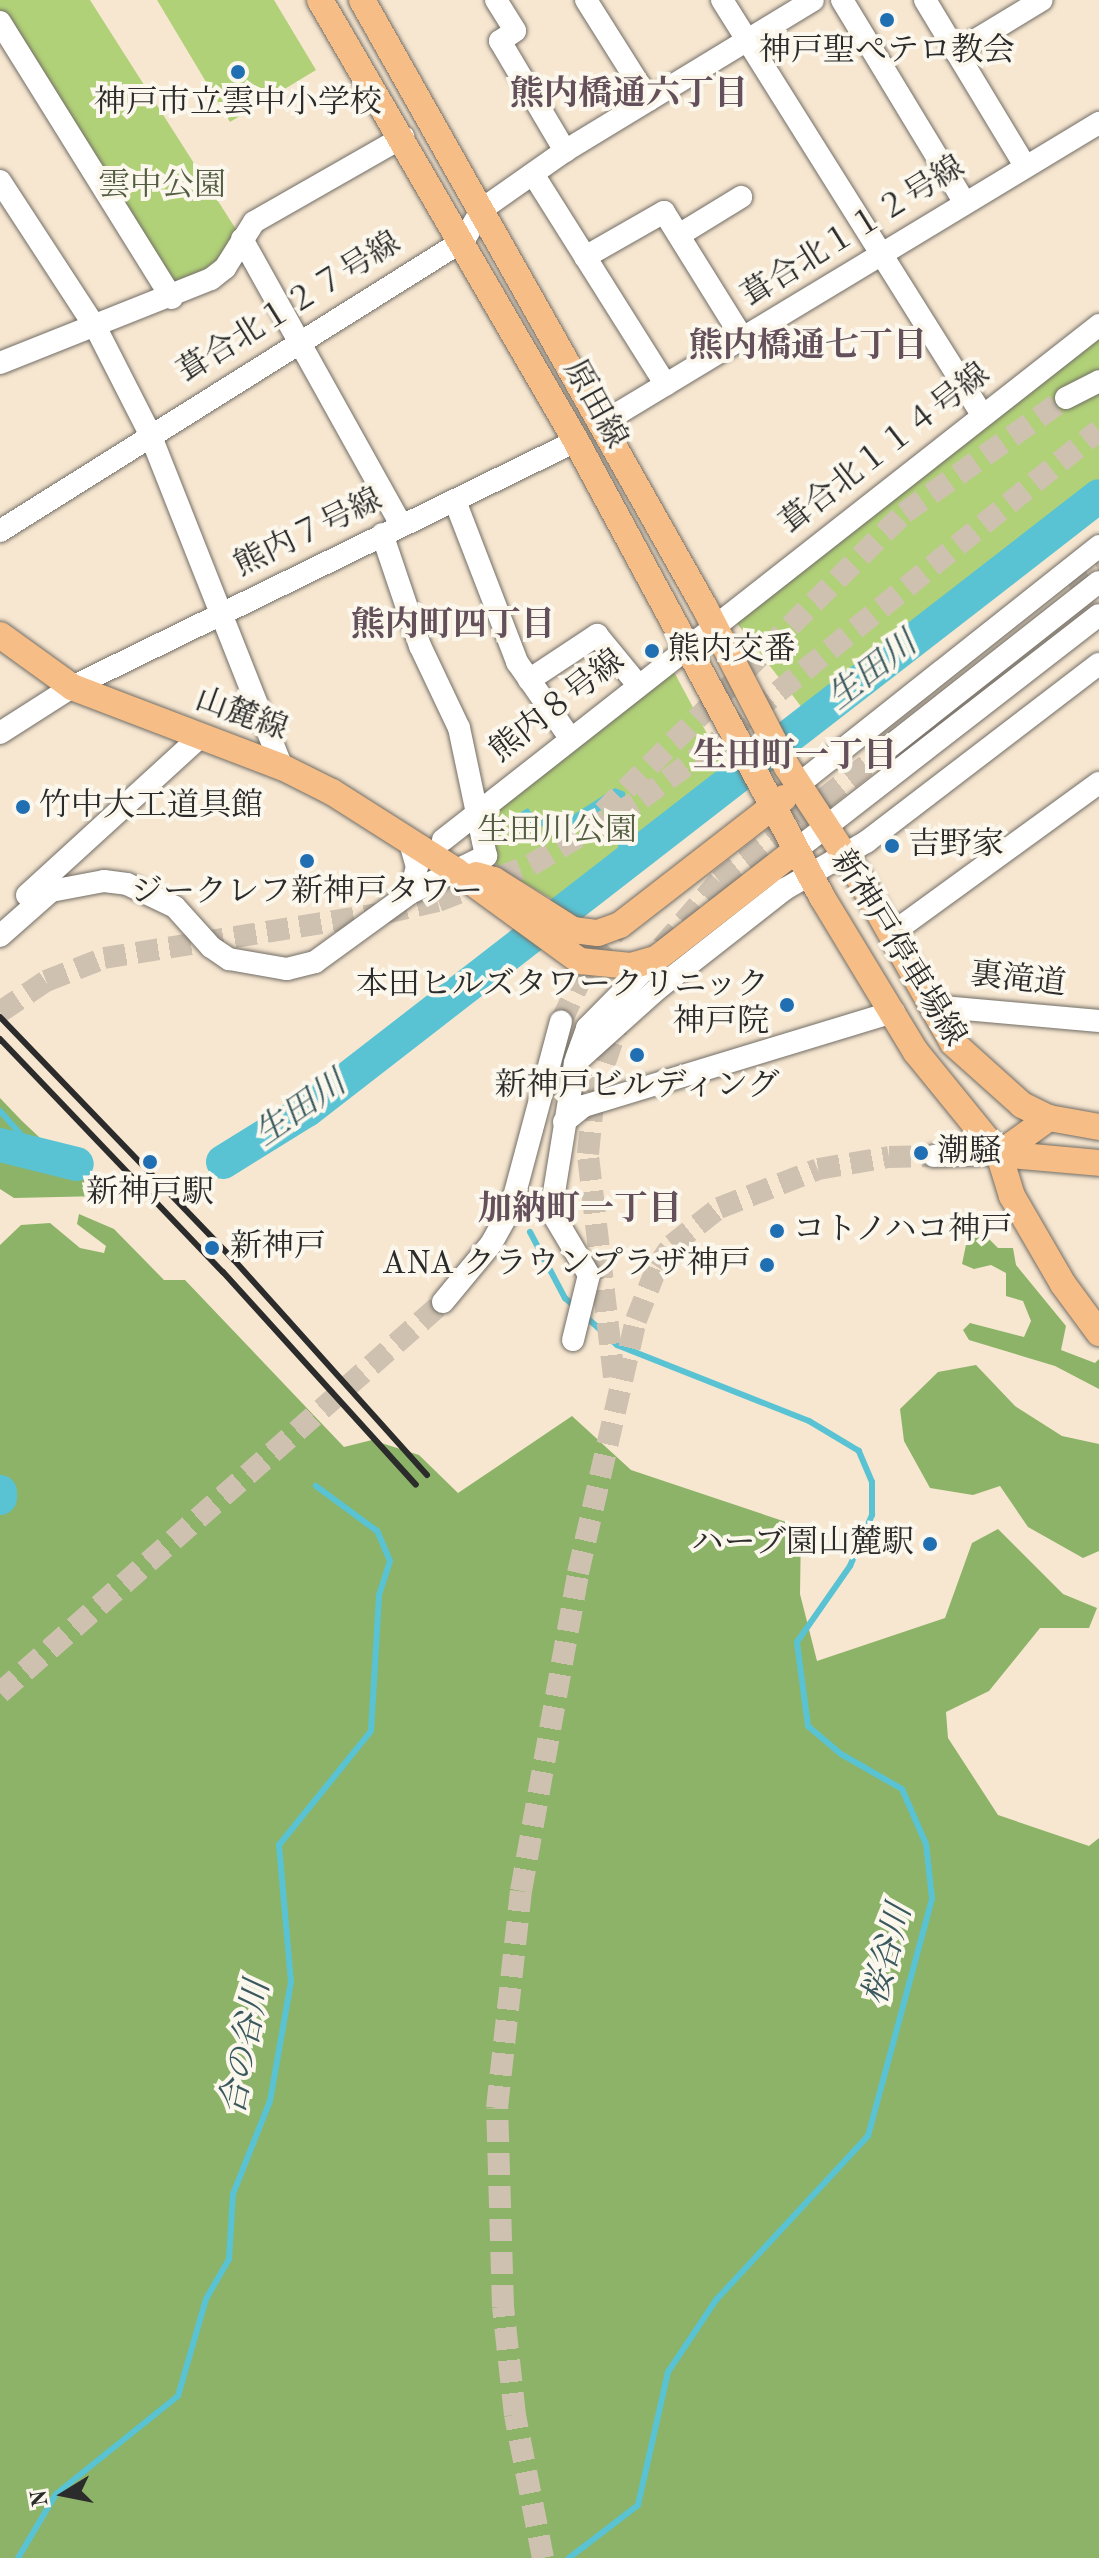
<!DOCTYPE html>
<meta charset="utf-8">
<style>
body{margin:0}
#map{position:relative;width:1099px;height:2558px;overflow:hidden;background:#f7e7d1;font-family:"Old Standard TT","Noto Serif JP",serif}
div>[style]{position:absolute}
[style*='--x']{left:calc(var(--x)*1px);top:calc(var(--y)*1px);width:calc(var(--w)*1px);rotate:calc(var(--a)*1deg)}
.green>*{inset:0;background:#b1d178}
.forest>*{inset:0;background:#8cb368}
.water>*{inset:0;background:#59c3d4}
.stream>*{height:6px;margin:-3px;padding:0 3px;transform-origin:3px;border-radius:3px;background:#59c3d4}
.river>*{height:34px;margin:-17px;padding:0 17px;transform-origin:17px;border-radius:17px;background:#59c3d4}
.minor-tunnel>*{height:22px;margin-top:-11px;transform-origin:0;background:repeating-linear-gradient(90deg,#cec1b0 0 22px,transparent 0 33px)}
.roads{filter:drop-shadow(0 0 2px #726d65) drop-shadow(0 0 2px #726d65)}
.minor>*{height:22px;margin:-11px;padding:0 11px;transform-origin:11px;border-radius:11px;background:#fff}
.major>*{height:26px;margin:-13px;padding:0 13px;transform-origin:13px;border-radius:13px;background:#f6be86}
.rail>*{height:6px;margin:-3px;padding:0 3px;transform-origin:3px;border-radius:3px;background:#2b2b2b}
.dots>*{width:22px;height:22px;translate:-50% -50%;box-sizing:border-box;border:4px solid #fbf7ec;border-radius:50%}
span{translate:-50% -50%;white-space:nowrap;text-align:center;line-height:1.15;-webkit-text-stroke:8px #fbf7ec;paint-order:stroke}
.poi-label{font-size:32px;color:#2b2b2b}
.left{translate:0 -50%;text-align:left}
.right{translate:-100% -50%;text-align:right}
.park-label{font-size:32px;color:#535d42}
.street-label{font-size:32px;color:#2b2b2b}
.neighbourhood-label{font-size:34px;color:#64505a;font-weight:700}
.water-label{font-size:34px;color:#39595e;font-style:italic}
.north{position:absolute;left:24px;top:2454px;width:80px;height:80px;-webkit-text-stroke:6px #fbf7ec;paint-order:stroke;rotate:260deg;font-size:22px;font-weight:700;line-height:32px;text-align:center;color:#2b2b2b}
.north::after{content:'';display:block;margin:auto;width:28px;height:36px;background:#2b2b2b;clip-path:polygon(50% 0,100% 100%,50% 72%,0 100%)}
</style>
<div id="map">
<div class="green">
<i style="clip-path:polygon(0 0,90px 0,239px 234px,223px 262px,175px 291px,0 13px)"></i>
<i style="clip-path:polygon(157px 0,274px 0,316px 70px,230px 122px)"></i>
<i style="clip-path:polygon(1099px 338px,1099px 480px,803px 709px,736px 622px)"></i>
<i style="clip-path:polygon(673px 670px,726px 769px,559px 903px,497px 867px,487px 816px)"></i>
</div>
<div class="forest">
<i style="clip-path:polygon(0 1098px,22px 1121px,102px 1196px,14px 1198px,0 1189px)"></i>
<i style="clip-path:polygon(79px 1214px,114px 1229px,164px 1280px,185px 1280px,344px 1447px,372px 1440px,419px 1455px,458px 1493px,572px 1416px,631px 1470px,801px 1527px,800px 1594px,817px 1661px,945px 1618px,972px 1543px,998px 1529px,1063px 1594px,1097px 1608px,1089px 1628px,1040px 1628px,989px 1691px,946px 1712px,948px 1738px,998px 1815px,1089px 1846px,1099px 1838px,1099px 2558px,0 2558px,0 1245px,21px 1225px,50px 1223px,80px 1248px,104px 1253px,106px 1246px,77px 1224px)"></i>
<i style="clip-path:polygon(982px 1232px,998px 1248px,1013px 1248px,1016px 1265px,1066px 1326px,1061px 1350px,1095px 1363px,1099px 1359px,1099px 1389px,1055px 1366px,969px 1340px,963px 1330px,970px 1323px,1024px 1337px,1031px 1321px,1023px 1301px,1006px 1296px,1006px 1273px,991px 1265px,974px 1269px,962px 1264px,967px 1240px)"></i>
<i style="clip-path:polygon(976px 1365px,1015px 1406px,1062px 1436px,1099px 1444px,1099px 1551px,1083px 1558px,1028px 1527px,1000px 1486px,973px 1495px,930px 1488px,904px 1441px,900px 1409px,938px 1372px)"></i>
</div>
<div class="water">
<i style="clip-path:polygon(615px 788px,625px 792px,626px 805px,638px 820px,631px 839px,618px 848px,617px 833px,625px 817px,609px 805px,575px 828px,537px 826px,527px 835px,520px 829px,521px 812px,528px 808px,536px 819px,565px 820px)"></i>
</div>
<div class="stream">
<i style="--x:0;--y:1111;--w:59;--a:48.4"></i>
<i style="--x:530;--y:1232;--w:75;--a:62.1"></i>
<i style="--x:565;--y:1298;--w:15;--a:42"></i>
<i style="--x:18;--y:2558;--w:74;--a:-59.3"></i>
<i style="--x:56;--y:2494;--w:156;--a:-38.8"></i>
<i style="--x:178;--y:2396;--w:101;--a:-73.9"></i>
<i style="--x:206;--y:2299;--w:46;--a:-60.1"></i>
<i style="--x:229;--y:2259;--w:65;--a:-86.5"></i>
<i style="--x:233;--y:2194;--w:100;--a:-68.3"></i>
<i style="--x:270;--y:2101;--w:121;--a:-80"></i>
<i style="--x:291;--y:1982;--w:138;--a:-95"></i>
<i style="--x:279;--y:1845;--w:146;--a:-51.1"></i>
<i style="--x:371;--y:1731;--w:136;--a:-86.6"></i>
<i style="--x:379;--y:1595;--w:36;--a:-72"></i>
<i style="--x:390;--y:1561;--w:33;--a:-113"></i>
<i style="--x:377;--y:1531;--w:76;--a:-143.6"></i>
<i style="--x:569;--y:2558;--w:87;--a:-37.5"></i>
<i style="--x:638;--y:2505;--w:136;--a:-77.3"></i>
<i style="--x:668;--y:2372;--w:87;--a:-56.3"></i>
<i style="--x:716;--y:2300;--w:224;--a:-47.2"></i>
<i style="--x:868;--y:2136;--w:246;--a:-74.9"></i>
<i style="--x:932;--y:1898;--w:54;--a:-96.3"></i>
<i style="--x:926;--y:1844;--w:60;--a:-113.6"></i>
<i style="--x:902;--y:1789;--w:70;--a:-150.2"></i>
<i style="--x:841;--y:1754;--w:43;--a:-139.7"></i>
<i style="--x:808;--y:1726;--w:85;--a:-97.5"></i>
<i style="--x:797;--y:1642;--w:93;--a:-55.1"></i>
<i style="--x:850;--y:1566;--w:56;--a:-66.7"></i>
<i style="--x:872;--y:1515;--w:33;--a:-90"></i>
<i style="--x:872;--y:1482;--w:34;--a:-113"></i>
<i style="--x:859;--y:1451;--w:58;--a:-149"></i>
<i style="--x:809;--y:1421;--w:206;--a:-158.4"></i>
<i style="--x:617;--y:1345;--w:45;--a:-137.7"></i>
</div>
<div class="river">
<i style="--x:0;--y:1145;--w:79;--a:13.9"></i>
<i style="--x:223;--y:1162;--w:99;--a:-31.8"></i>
<i style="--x:307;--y:1110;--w:1002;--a:-37.78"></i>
<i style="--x:0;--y:1492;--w:6;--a:90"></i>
</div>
<div class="minor-tunnel">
<i style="--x:1066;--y:580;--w:37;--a:-26"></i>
<i style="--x:603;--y:812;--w:424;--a:-44.8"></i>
<i style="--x:904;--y:513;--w:199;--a:-35.4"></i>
<i style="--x:662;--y:947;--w:87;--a:-49.2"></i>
<i style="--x:719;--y:881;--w:210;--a:-38.2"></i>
<i style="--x:0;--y:1012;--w:55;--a:-34"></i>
<i style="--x:46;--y:981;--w:62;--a:-21.6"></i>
<i style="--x:104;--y:958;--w:285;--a:-9.1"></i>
<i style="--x:385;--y:913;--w:54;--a:-12.8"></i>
<i style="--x:438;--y:901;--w:100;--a:-21.2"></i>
<i style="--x:531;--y:865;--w:128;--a:-31"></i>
<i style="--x:641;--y:799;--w:76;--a:-36.4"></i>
<i style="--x:702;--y:754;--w:512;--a:-39.22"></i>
<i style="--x:561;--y:1022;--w:69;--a:-65.3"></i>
<i style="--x:590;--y:959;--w:50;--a:-46.6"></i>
<i style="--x:614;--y:1377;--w:225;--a:-96.7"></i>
<i style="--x:588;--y:1154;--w:60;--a:-84.3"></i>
<i style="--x:594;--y:1094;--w:76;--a:-70.9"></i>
<i style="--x:0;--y:1693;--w:591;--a:-41.43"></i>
<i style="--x:543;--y:2558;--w:146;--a:-101.1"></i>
<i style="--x:515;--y:2415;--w:109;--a:-96.3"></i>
<i style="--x:503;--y:2307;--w:199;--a:-91.7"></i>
<i style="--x:497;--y:2108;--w:218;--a:-83.7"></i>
<i style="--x:521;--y:1891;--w:323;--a:-79.8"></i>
<i style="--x:578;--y:1573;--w:260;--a:-77.1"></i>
<i style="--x:636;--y:1320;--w:57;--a:-68.4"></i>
<i style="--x:657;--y:1267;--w:27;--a:-56"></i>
<i style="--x:672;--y:1245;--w:60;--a:-38.2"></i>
<i style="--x:719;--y:1208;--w:106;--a:-21.5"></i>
<i style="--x:818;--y:1169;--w:72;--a:-9.6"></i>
<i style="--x:889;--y:1157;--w:45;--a:-1.3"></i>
</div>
<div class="roads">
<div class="minor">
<i style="--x:496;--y:0;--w:36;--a:58"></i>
<i style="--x:515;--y:31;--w:18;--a:146"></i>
<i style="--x:500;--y:41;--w:128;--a:59.4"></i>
<i style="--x:586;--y:0;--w:118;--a:57.8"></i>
<i style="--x:722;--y:0;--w:490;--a:57.9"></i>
<i style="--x:842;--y:0;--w:237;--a:58.8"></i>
<i style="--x:925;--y:0;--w:194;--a:58.9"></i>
<i style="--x:0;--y:22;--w:325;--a:58.1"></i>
<i style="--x:956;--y:52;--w:100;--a:-31.2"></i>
<i style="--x:533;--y:174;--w:249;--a:57.8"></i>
<i style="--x:0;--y:181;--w:176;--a:56.9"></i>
<i style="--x:96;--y:328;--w:119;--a:63"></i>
<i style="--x:150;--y:434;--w:358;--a:68.4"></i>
<i style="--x:679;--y:235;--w:73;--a:-31.5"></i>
<i style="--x:242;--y:239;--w:327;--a:60.9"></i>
<i style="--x:585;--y:257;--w:91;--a:-29.7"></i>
<i style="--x:664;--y:212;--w:150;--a:58.1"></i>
<i style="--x:0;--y:363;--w:227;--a:-21.7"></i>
<i style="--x:211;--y:279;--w:18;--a:-38"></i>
<i style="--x:225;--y:268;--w:54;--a:-57.8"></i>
<i style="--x:254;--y:222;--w:172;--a:-29.7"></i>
<i style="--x:1066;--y:398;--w:37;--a:-27"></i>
<i style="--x:602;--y:423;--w:581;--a:-31.12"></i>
<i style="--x:455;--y:501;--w:173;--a:68.9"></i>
<i style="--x:517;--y:662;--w:93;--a:55.1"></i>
<i style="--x:0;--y:531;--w:548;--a:-32.09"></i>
<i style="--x:464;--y:240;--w:34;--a:-60"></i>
<i style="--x:481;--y:210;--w:103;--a:-35.1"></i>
<i style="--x:565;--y:151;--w:290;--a:-31.3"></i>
<i style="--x:529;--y:680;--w:82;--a:-33.5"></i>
<i style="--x:597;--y:635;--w:65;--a:50.6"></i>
<i style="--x:0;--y:733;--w:85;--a:-32.6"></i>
<i style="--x:72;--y:687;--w:561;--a:-26.02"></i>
<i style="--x:884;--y:751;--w:273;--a:-38.2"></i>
<i style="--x:799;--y:784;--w:383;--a:-38.4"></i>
<i style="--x:443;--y:840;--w:834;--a:-38.13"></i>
<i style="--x:796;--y:850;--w:383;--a:-37.8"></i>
<i style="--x:410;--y:893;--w:27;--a:-75"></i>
<i style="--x:417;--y:867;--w:26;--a:-106"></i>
<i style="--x:27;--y:895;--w:234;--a:-42.4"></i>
<i style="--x:891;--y:934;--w:257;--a:-36"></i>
<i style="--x:0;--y:936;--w:68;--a:-41.4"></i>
<i style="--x:51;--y:891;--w:54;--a:-10.7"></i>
<i style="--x:104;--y:881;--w:23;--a:7"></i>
<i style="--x:127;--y:884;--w:53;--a:25.6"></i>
<i style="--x:175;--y:907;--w:54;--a:48"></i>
<i style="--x:211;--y:947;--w:22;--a:34"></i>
<i style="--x:229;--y:959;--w:59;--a:9.8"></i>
<i style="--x:287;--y:969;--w:29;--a:-14"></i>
<i style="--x:315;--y:962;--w:117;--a:-36"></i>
<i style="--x:410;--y:893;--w:85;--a:-26"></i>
<i style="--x:486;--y:856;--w:131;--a:-101.9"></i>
<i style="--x:459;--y:728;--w:91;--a:-115.4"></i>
<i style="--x:420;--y:646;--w:118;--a:-108.7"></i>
<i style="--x:931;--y:1006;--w:169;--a:5.1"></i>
<i style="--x:576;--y:1059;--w:33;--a:-70"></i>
<i style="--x:587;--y:1028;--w:97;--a:-45.4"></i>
<i style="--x:564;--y:1122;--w:26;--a:-39"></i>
<i style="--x:584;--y:1106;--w:324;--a:-16.9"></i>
<i style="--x:934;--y:1156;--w:65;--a:-1.8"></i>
<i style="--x:443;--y:1302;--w:75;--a:-50.4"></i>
<i style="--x:491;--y:1244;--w:41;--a:-60.9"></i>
<i style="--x:511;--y:1208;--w:193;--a:-75"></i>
<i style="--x:573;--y:1340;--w:67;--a:-76.2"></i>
<i style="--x:589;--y:1275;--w:74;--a:-120.7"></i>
<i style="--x:551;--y:1211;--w:150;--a:-80.8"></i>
<i style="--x:575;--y:1063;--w:109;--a:-42"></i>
<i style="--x:656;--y:990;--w:164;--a:-38.1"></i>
<i style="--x:785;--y:889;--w:94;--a:-30.1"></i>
<i style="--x:866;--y:842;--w:293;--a:-37.4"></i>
</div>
<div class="major">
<i style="--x:320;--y:0;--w:510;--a:59.86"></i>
<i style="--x:576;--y:441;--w:518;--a:61.65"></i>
<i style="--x:822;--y:897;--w:181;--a:58.8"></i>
<i style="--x:916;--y:1052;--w:132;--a:50.9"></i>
<i style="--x:999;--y:1154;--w:44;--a:72.8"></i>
<i style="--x:1012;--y:1196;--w:102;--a:59.9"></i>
<i style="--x:1063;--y:1284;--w:61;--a:53.7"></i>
<i style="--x:362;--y:0;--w:698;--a:60.57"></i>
<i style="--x:705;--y:608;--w:179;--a:62.7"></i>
<i style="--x:787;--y:767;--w:128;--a:56.8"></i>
<i style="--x:857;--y:874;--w:194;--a:60.4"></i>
<i style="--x:953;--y:1043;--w:93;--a:41.9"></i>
<i style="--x:1022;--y:1105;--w:30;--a:26"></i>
<i style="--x:1049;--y:1118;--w:51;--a:10.2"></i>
<i style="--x:0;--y:635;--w:89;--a:35.8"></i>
<i style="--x:72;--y:687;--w:225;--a:20.9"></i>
<i style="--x:282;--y:767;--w:56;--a:26.6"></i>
<i style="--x:332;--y:792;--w:146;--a:32.4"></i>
<i style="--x:455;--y:870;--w:155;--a:36.1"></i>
<i style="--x:580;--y:961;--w:51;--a:5.6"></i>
<i style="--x:631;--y:966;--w:26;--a:-16"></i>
<i style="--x:656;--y:959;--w:177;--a:-37.9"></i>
<i style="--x:476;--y:875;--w:19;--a:16"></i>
<i style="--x:494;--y:880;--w:93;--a:32.3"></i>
<i style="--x:573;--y:930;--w:25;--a:7"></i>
<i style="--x:598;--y:933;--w:23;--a:-20"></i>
<i style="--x:620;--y:925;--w:207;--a:-37.8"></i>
<i style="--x:999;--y:1154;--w:100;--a:5.1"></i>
<i style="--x:999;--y:1154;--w:62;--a:-35.8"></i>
</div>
</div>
<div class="rail">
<i style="--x:0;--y:1017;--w:337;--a:46.1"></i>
<i style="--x:234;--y:1260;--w:289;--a:48.1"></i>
<i style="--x:0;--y:1039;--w:323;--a:46.3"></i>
<i style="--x:223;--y:1272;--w:287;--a:47.8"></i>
</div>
<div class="dots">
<i style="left:887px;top:20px;background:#1f6fb2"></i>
<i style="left:238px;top:72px;background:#1f6fb2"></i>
<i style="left:652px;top:651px;background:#1f6fb2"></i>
<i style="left:23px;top:807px;background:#1f6fb2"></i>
<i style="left:892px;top:846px;background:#1f6fb2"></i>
<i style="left:307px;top:861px;background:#1f6fb2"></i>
<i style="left:787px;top:1005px;background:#1f6fb2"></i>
<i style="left:637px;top:1055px;background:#1f6fb2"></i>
<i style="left:921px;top:1153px;background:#1f6fb2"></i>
<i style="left:150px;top:1162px;background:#1f6fb2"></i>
<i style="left:777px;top:1231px;background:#1f6fb2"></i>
<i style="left:212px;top:1248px;background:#1f6fb2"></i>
<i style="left:767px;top:1265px;background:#1f6fb2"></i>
<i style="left:930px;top:1544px;background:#1f6fb2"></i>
</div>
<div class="poi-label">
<span style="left:887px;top:52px">神戸聖ぺテロ教会</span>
<span style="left:238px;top:104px">神戸市立雲中小学校</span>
<span class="left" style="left:668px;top:651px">熊内交番</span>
<span class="left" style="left:39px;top:807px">竹中大工道具館</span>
<span class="left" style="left:908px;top:846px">吉野家</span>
<span style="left:307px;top:893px">ジークレフ新神戸タワー</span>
<span class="right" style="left:769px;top:1005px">本田ヒルズタワークリニック<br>神戸院</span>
<span style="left:637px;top:1087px">新神戸ビルディング</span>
<span class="left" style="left:937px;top:1153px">潮騒</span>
<span style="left:150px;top:1194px">新神戸駅</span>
<span class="left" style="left:793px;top:1231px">コトノハコ神戸</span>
<span class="left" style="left:230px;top:1248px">新神戸</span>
<span class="right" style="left:751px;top:1265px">ANA クラウンプラザ神戸</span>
<span class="right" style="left:914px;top:1544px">ハーブ園山麓駅</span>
</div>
<div class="park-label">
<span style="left:162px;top:187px">雲中公園</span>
<span style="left:557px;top:832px">生田川公園</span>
</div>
<div class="street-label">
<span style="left:854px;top:233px;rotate:-32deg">葺合北１１２号線</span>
<span style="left:290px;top:309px;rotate:-32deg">葺合北１２７号線</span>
<span style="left:594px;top:405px;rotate:61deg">原田線</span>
<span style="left:886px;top:450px;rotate:-38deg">葺合北１１４号線</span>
<span style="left:309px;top:534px;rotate:-26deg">熊内７号線</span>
<span style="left:558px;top:707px;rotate:-38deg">熊内８号線</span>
<span style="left:241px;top:716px;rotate:20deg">山麓線</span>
<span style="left:897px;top:949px;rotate:58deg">新神戸停車場線</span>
<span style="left:1018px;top:981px;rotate:6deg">裏滝道</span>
</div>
<div class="neighbourhood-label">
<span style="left:629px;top:96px">熊内橋通六丁目</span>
<span style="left:808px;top:348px">熊内橋通七丁目</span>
<span style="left:453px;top:627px">熊内町四丁目</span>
<span style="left:795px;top:758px">生田町一丁目</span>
<span style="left:580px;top:1211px">加納町一丁目</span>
</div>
<div class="water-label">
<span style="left:873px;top:672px;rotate:-38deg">生田川</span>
<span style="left:301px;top:1110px;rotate:-35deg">生田川</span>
<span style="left:889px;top:1955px;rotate:-75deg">桜谷川</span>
<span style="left:247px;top:2048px;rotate:-79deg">合の谷川</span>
</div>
<div class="north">N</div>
</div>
